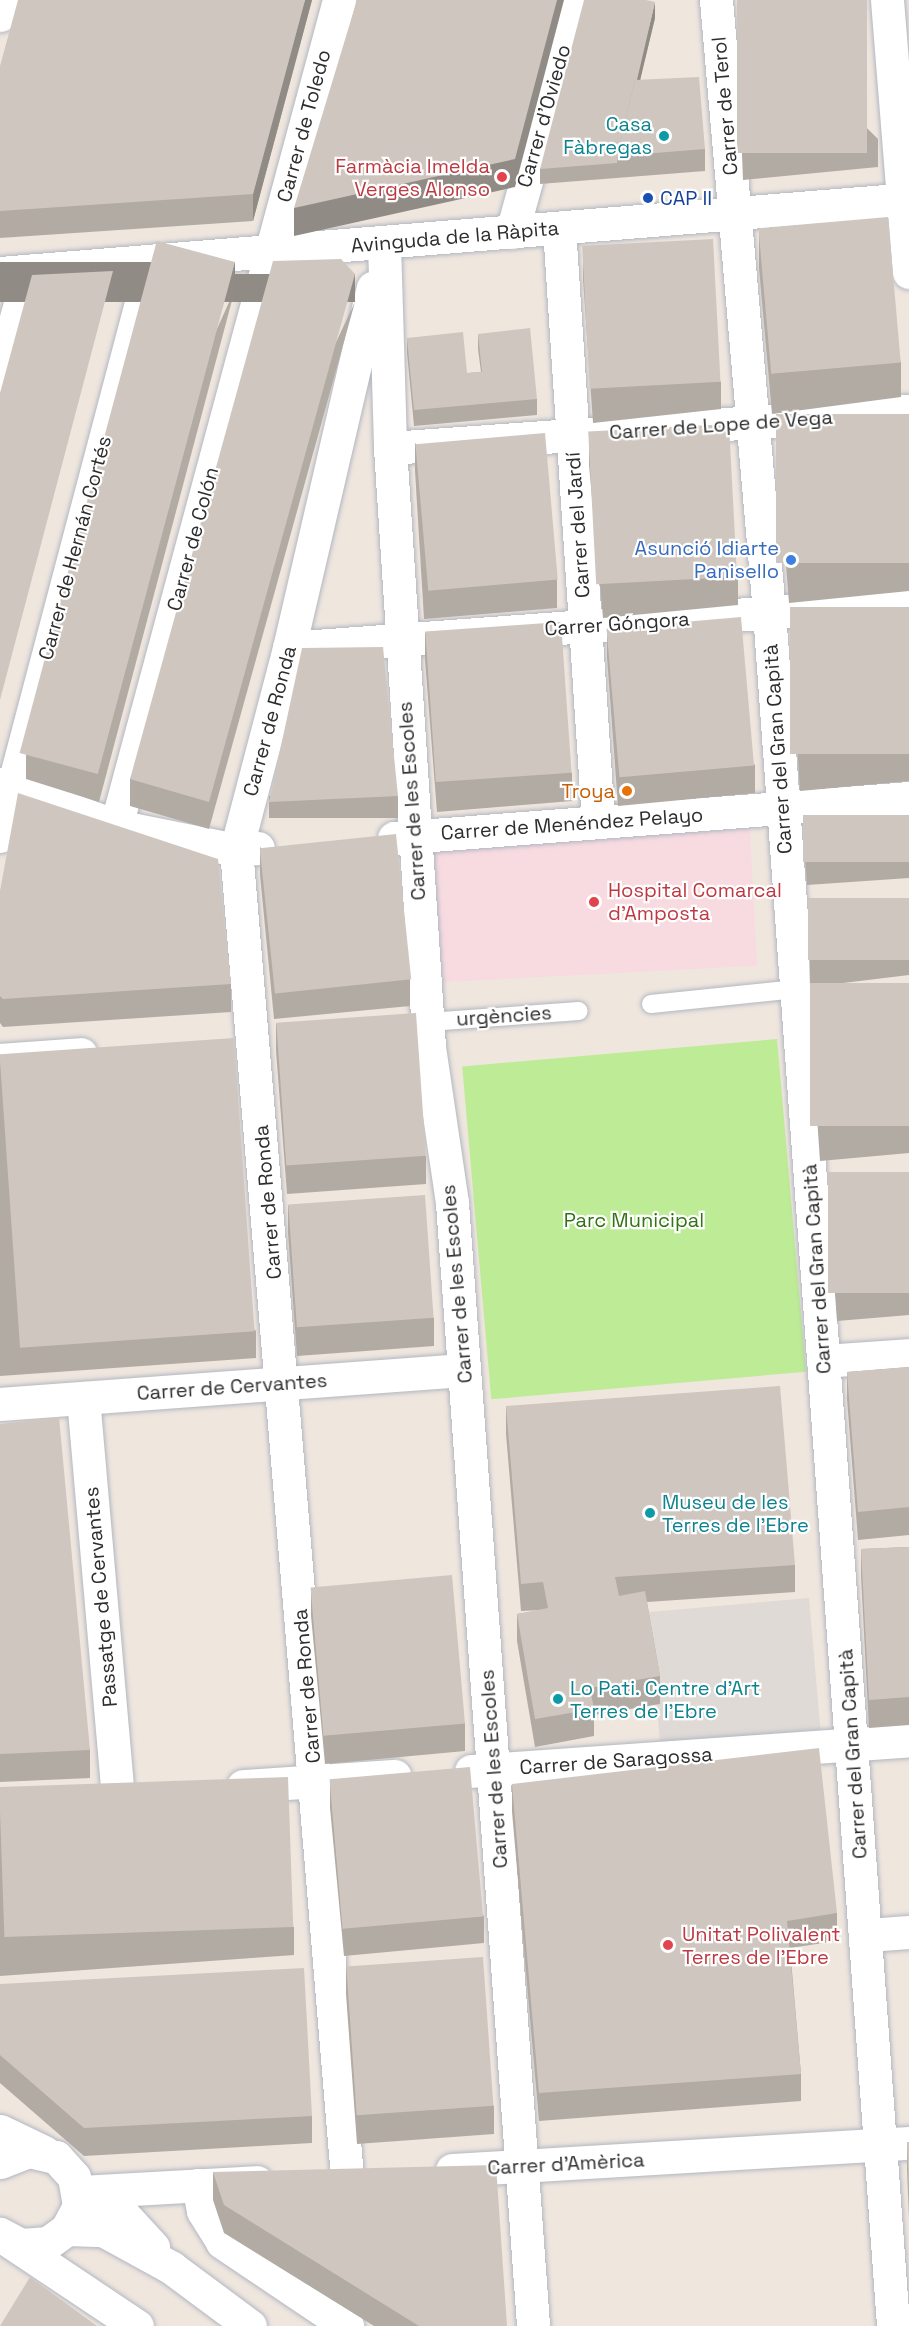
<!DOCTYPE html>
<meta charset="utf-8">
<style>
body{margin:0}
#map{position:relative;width:909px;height:2326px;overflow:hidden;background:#efe6de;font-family:"Space Grotesk",sans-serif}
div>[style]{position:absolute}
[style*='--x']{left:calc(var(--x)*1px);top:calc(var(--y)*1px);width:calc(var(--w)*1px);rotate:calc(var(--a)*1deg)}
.medical>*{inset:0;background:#f7dbe0;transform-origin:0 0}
.green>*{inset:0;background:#bdeb96;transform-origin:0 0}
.plaza>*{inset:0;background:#dfdad6;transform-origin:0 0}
.roads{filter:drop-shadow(0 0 2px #b2b7c2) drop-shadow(0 0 2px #b2b7c2)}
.lane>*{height:18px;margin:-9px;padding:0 9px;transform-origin:9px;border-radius:9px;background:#fff}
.street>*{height:33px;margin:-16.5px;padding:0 16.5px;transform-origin:16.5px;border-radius:16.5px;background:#fff}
.secondary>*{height:33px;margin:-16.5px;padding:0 16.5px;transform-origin:16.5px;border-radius:16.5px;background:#fff}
.wall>*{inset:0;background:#b2aba4;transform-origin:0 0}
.shaded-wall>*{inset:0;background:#918b86;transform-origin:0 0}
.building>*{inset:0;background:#cfc7bf;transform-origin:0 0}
.dots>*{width:16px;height:16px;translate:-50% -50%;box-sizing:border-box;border:3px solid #fff;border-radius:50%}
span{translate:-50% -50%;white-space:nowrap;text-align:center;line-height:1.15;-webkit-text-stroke:4.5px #fff;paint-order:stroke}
.street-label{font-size:20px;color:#2d2d2d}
.culture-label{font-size:20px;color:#0d838f}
.right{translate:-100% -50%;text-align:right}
.left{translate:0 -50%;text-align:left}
.health-label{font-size:20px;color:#be3a42}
.transit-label{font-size:20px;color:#164399}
.shop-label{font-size:20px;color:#366cbe}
.food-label{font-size:20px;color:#c56008}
.park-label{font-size:20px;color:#327313}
</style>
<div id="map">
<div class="medical">
<i style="left:749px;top:812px;width:154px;height:321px;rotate:87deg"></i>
</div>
<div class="green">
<i style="left:777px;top:1039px;width:334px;height:316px;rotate:85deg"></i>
</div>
<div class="plaza">
<i style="left:809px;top:1598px;width:132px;height:161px;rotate:85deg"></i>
</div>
<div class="roads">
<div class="lane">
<i style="--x:651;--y:1004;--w:146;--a:-5.9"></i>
<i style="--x:429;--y:1022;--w:150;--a:-4.2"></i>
</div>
<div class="street">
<i style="--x:716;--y:0;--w:614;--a:85.05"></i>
<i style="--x:769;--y:612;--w:1718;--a:85.86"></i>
<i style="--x:887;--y:0;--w:273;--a:85.4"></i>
<i style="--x:0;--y:15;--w:16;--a:-75"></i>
<i style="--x:559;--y:228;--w:595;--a:86.24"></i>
<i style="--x:512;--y:232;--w:241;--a:-74.6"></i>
<i style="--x:384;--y:243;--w:205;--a:88.3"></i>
<i style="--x:390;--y:448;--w:600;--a:86.27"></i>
<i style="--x:429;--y:1047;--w:158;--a:81.6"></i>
<i style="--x:452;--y:1203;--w:1126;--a:85.87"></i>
<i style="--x:0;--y:376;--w:109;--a:-74.6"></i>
<i style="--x:390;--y:448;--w:520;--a:-4.08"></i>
<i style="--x:289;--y:648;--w:622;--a:-4.24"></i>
<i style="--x:0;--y:784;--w:123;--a:19.9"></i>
<i style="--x:116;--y:826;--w:122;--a:11.3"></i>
<i style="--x:236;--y:850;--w:22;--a:-5"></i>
<i style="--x:116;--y:826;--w:856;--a:-74.89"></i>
<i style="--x:0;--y:836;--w:595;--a:-75.19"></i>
<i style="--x:394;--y:838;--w:517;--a:-4.44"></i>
<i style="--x:0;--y:1060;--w:81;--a:-4.2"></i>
<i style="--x:823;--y:1361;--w:86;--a:-4"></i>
<i style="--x:83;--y:1398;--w:400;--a:85"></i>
<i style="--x:0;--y:1404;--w:465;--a:-4.2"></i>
<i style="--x:471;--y:1771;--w:439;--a:-4"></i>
<i style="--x:243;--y:1786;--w:152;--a:-3.8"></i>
<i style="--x:867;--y:1935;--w:42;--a:-4.1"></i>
<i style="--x:452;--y:2170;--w:458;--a:-3.4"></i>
<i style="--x:347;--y:2177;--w:1332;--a:-94.78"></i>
<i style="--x:236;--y:850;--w:209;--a:-75.3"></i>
<i style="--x:289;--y:648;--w:370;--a:-76.9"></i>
<i style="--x:198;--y:2185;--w:26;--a:79"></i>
<i style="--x:203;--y:2211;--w:36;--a:58"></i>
<i style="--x:222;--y:2242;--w:151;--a:33.9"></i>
<i style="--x:79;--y:2192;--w:178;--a:-3.2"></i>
<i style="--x:8;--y:2240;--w:155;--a:33.7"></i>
</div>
<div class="secondary">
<i style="--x:0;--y:273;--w:912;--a:-4.65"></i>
<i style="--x:0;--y:2131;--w:49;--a:25.5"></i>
<i style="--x:0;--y:2162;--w:31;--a:-21"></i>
<i style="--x:29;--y:2151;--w:28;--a:13"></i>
<i style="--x:56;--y:2157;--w:27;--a:48"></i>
<i style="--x:74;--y:2177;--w:29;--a:80"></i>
<i style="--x:79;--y:2206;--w:26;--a:118"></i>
<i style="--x:67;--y:2229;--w:24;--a:144"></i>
<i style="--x:48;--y:2243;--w:27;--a:176"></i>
<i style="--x:21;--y:2245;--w:24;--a:-152"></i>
<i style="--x:79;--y:2192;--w:43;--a:23.6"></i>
<i style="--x:118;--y:2209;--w:52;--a:47.4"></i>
<i style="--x:67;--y:2229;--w:36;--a:2"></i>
<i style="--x:103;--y:2230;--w:79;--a:28.8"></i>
<i style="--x:172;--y:2268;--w:97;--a:36.6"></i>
</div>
</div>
<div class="wall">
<i style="clip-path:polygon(312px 0,253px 221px,0 238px,0 66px)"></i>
<i style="clip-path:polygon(737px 0,878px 139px,878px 167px,743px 180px,737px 28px)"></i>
<i style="clip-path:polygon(655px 18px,640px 79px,705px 149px,705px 171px,540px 184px,540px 169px)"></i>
<i style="clip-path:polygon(759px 233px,901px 362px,901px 397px,772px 414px,759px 268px)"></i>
<i style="clip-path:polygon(583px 251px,721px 382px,721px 409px,593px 423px,583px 279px)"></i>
<i style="clip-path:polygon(235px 289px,99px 802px,26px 779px,26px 752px)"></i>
<i style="clip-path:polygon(355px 302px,209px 829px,130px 806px,130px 779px)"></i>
<i style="clip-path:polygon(478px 334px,537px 399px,537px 415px,414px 426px,407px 353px,407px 338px,467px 373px,481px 372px,478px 349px)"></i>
<i style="clip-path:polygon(909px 414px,909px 591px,789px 603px,777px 453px,777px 426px)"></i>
<i style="clip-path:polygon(589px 437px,738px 577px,738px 605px,603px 618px,589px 465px)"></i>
<i style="clip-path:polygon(415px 443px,557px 580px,557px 608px,424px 619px,415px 471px)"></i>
<i style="clip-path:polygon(909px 607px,909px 781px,800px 791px,791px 646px,791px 619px)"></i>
<i style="clip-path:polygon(607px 629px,755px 765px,755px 793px,618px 806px,607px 657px)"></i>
<i style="clip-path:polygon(425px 632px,572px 773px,572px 801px,437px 812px,425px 660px)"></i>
<i style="left:398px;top:796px;width:22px;height:129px;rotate:90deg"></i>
<i style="clip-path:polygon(909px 815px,909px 878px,807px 885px,803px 834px,803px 819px)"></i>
<i style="clip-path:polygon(260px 847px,410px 979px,410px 1006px,274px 1019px,260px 875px)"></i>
<i style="clip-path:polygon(0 891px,231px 984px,231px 1012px,3px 1027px,0 1023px)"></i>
<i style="clip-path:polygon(909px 898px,909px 975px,810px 987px,808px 907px)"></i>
<i style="clip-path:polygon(909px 983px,909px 1153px,820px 1161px,810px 1015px,810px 988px)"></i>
<i style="clip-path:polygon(276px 1023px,426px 1156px,426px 1184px,287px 1194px,276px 1051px)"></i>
<i style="clip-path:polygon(0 1061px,256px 1331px,256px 1358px,0 1376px)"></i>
<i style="clip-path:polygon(909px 1172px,909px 1315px,837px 1321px,828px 1200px,828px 1178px)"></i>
<i style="clip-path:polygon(288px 1205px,434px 1318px,434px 1346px,297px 1356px,288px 1233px)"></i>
<i style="clip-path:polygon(909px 1367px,909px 1535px,858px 1540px,847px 1399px,847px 1372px)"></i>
<i style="clip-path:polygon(506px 1406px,795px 1565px,795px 1592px,647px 1602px,660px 1676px,660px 1704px,594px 1715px,594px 1736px,535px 1747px,517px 1641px,517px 1614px,541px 1610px,521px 1611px,506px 1434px)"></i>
<i style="clip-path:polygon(0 1424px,90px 1750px,90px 1778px,0 1782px)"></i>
<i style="clip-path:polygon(909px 1547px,909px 1725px,869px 1728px,861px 1576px,861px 1549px)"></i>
<i style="clip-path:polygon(311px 1588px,465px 1723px,465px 1751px,325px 1764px,311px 1616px)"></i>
<i style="clip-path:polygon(330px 1780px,484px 1916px,484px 1943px,344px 1956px,330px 1808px)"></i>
<i style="clip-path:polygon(512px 1784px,837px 1913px,837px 1941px,790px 1948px,801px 2074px,801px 2101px,539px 2121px,512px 1812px)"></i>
<i style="clip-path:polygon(0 1798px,294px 1927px,294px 1955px,0 1976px)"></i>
<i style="clip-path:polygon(346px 1967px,494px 2106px,494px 2134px,357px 2144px,346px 1994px)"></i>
<i style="clip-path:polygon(0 1984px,312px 2116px,312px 2143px,84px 2156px,0 2083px)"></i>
<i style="clip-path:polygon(907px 2142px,909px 2142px,909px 2219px,907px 2170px)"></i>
<i style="clip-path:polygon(213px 2172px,507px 2326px,374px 2326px,224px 2233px,213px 2200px)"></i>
</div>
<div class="shaded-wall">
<i style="clip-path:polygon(305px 0,312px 0,253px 221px,253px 194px)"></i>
<i style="clip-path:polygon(557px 0,564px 0,515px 187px,294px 236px,294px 208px)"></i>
<i style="clip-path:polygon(655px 2px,655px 18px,622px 156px,618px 156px)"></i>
<i style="left:235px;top:262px;width:27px;height:530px;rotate:90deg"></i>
<i style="left:113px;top:271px;width:28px;height:444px;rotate:90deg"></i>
<i style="left:355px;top:274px;width:28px;height:548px;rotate:90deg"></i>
</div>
<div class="building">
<i style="clip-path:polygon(18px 0,305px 0,253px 194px,0 211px,0 66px)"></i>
<i style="clip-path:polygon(357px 0,557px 0,515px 159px,294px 208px)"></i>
<i style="clip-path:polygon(584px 0,646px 0,655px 2px,637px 80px,635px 80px,617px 156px,617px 163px,540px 169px)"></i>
<i style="left:737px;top:0;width:130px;height:153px"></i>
<i style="clip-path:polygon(699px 77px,705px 149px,617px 156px,635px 80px)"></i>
<i style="left:888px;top:217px;width:146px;height:130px;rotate:85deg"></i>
<i style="left:713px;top:239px;width:143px;height:131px;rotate:87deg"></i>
<i style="clip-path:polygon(341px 259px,355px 274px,209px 802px,130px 779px,273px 261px)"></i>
<i style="left:235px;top:262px;width:530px;height:81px;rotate:105deg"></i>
<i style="clip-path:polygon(113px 271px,0 700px,0 393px,32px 275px)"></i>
<i style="clip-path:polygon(530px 328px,537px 399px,414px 410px,407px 338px,463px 332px,467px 373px,482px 372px,478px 334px)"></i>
<i style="left:909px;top:414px;width:149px;height:133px;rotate:90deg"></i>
<i style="left:729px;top:424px;width:153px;height:141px;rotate:87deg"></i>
<i style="left:545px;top:433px;width:147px;height:130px;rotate:85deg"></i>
<i style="left:909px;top:607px;width:147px;height:119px;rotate:90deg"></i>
<i style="left:741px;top:617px;width:149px;height:135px;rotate:85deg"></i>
<i style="left:561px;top:622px;width:151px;height:136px;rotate:86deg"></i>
<i style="clip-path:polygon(383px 647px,398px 796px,269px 802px,302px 648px)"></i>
<i style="clip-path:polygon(18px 793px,218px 859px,231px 984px,3px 999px,0 996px,0 891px)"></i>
<i style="left:909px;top:815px;width:47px;height:106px;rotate:90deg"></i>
<i style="left:396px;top:834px;width:146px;height:137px;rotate:84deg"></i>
<i style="left:909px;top:898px;width:62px;height:101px;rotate:90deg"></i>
<i style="left:909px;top:983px;width:143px;height:99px;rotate:90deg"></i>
<i style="left:416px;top:1013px;width:143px;height:140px;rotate:86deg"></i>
<i style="left:234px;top:1038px;width:294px;height:235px;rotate:86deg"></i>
<i style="left:909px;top:1172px;width:121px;height:81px;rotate:90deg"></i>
<i style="left:425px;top:1195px;width:123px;height:137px;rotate:86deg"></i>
<i style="clip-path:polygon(909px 1367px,909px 1507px,858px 1512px,847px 1372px)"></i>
<i style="clip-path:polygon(780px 1386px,795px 1565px,615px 1577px,619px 1596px,645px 1591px,660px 1676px,590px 1688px,594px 1709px,535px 1719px,517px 1614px,548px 1608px,543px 1582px,521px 1584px,506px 1406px)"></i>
<i style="clip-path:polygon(59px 1417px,90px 1750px,0 1754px,0 1424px)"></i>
<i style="clip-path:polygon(909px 1547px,909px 1697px,869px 1700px,861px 1549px)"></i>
<i style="left:452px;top:1575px;width:149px;height:142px;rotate:85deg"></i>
<i style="clip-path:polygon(819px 1748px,837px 1913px,787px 1921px,801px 2074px,539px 2093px,512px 1784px)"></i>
<i style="left:470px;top:1767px;width:150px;height:141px;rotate:85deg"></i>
<i style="left:288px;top:1777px;width:150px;height:289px;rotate:88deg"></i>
<i style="left:483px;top:1957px;width:149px;height:137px;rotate:86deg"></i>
<i style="clip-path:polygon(304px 1968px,312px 2116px,84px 2128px,0 2055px,0 1984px)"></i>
<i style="clip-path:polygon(907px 2142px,909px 2142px,909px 2191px)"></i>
<i style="clip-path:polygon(496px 2165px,507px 2326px,419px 2326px,224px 2205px,213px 2172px)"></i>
<i style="clip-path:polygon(30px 2277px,97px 2326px,0 2326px)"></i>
</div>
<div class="dots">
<i style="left:664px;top:136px;background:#0f9aa8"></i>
<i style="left:502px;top:177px;background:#e0444e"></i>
<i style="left:648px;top:198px;background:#1a4fb4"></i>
<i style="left:791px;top:560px;background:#3f7fe0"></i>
<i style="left:627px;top:791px;background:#e8710a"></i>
<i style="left:594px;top:902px;background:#e0444e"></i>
<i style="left:650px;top:1513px;background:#0f9aa8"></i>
<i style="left:558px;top:1699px;background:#0f9aa8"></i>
<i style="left:668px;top:1945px;background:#e0444e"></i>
</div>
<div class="street-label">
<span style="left:725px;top:106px;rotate:-95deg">Carrer de Terol</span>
<span style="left:544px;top:116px;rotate:-74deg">Carrer d'Oviedo</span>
<span style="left:304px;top:126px;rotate:-75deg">Carrer de Toledo</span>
<span style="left:455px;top:237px;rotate:-5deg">Avinguda de la Ràpita</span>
<span style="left:721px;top:425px;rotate:-4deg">Carrer de Lope de Vega</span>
<span style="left:578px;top:525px;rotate:-94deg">Carrer del Jardí</span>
<span style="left:193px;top:539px;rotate:-75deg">Carrer de Colón</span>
<span style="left:75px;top:548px;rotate:-75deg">Carrer de Hernán Cortés</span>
<span style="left:617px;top:624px;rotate:-4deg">Carrer Góngora</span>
<span style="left:270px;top:721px;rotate:-75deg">Carrer de Ronda</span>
<span style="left:778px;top:749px;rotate:-94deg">Carrer del Gran Capità</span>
<span style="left:412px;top:801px;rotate:-94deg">Carrer de les Escoles</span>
<span style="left:572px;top:824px;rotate:-4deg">Carrer de Menéndez Pelayo</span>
<span style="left:504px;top:1016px;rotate:-4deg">urgències</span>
<span style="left:268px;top:1202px;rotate:-95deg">Carrer de Ronda</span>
<span style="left:817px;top:1269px;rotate:-94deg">Carrer del Gran Capità</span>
<span style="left:457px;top:1284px;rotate:-95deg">Carrer de les Escoles</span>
<span style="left:232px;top:1387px;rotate:-4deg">Carrer de Cervantes</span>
<span style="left:101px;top:1597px;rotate:-95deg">Passatge de Cervantes</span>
<span style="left:307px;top:1686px;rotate:-95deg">Carrer de Ronda</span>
<span style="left:853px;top:1754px;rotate:-94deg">Carrer del Gran Capità</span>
<span style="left:616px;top:1761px;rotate:-4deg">Carrer de Saragossa</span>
<span style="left:494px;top:1769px;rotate:-94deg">Carrer de les Escoles</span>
<span style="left:566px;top:2164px;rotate:-3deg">Carrer d'Amèrica</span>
</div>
<div class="culture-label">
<span class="right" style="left:652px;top:136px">Casa<br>Fàbregas</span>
<span class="left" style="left:662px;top:1514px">Museu de les<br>Terres de l'Ebre</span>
<span class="left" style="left:570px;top:1700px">Lo Pati. Centre d'Art<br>Terres de l'Ebre</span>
</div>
<div class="health-label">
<span class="right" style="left:490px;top:178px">Farmàcia Imelda<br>Verges Alonso</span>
<span class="left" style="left:608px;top:902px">Hospital Comarcal<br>d'Amposta</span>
<span class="left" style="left:682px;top:1946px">Unitat Polivalent<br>Terres de l'Ebre</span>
</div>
<div class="transit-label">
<span class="left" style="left:660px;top:198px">CAP II</span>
</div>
<div class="shop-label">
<span class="right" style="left:779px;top:560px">Asunció Idiarte<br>Panisello</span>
</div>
<div class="food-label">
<span class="right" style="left:615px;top:791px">Troya</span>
</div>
<div class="park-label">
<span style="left:634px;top:1220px">Parc Municipal</span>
</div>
</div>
